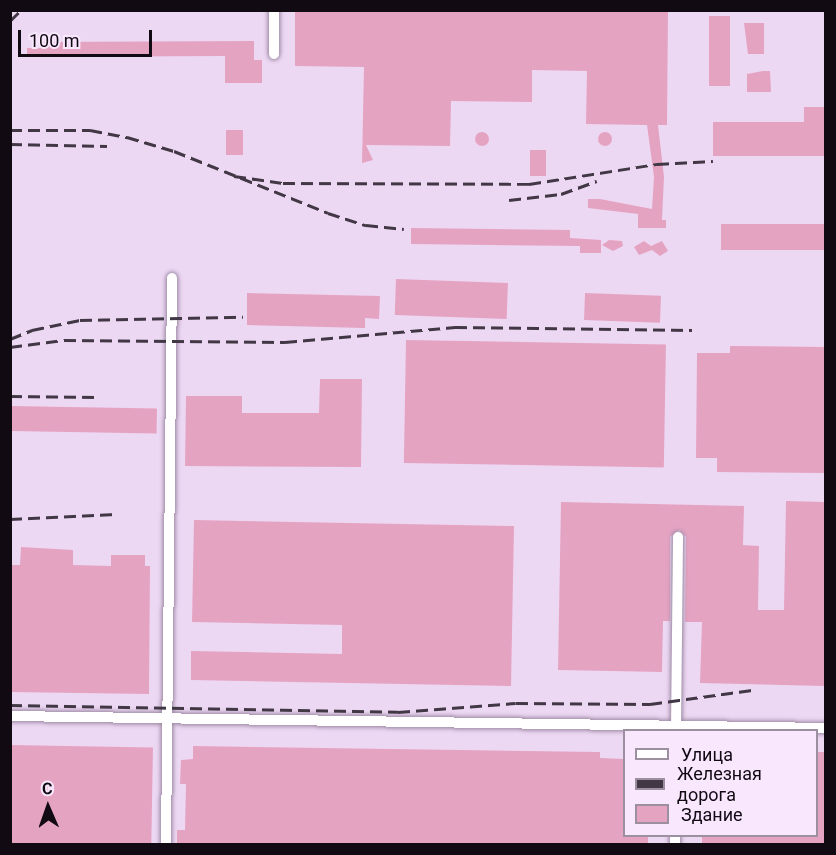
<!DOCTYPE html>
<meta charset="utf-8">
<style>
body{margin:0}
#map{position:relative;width:836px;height:855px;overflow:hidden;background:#edd8f4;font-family:Roboto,sans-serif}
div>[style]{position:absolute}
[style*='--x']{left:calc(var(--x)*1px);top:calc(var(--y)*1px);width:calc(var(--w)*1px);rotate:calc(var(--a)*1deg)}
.building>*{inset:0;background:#e5a3c2;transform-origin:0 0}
.round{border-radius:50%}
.roads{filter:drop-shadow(0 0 2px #9e8aa4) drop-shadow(0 0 2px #9e8aa4)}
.minor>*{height:10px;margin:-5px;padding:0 5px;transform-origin:5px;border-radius:5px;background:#fff}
.rail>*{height:3px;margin-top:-1.5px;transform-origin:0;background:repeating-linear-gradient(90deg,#423845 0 12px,transparent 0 18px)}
span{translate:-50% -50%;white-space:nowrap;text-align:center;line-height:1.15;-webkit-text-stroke:4.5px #f8e7fd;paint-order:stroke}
.frame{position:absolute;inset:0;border:12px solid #110a13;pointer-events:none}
.legend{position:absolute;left:623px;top:729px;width:195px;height:108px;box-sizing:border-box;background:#f8e7fd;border:2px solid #9c8f9f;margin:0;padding:8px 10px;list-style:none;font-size:18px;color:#110a13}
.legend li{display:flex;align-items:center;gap:12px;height:30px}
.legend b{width:30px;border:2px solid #9c8f9f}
.north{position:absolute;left:18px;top:777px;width:60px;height:60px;-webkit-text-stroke:4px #f8e7fd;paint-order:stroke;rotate:358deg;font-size:16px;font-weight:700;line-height:24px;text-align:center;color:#110a13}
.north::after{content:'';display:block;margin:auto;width:21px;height:27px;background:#110a13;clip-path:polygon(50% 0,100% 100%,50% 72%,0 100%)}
.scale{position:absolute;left:18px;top:30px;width:134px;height:27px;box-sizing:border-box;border:3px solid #110a13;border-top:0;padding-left:8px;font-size:18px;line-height:21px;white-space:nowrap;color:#110a13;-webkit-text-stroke:4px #f8e7fd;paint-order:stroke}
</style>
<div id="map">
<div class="building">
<i style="clip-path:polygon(295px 10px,668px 10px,667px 125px,658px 125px,664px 177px,662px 220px,666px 220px,666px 228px,638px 228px,638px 214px,588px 208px,588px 199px,600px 199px,652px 209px,654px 177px,647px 125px,586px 124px,587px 71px,532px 70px,532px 102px,451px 101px,450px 146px,366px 145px,373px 160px,362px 163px,364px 67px,295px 66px)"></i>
<i style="left:709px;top:16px;width:21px;height:70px"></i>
<i style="clip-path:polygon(744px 23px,764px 23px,764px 54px,748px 54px)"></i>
<i style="clip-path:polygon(254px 41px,254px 60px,262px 60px,262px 83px,225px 83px,225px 56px,27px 57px,27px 48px,40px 48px,40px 42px)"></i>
<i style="clip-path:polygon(763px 71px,770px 71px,771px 92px,747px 92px,747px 74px)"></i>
<i style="clip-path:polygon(804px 107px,825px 107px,825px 156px,713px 156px,713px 122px,804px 122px)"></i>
<i style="left:243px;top:130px;width:25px;height:17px;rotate:90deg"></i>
<i class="round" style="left:598px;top:132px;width:14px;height:14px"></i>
<i class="round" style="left:475px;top:132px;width:14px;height:14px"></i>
<i style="left:530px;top:150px;width:16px;height:26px"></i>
<i style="left:825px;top:224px;width:26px;height:104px;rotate:90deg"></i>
<i style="clip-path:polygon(411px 228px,570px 230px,570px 238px,601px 240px,601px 253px,580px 253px,580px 246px,411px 244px)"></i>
<i style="clip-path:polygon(609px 240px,622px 241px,623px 246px,613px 251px,602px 245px)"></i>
<i style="clip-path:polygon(644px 241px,651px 246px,662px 241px,668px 251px,660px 256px,652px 250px,639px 255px,634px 247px)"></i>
<i style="left:396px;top:279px;width:112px;height:36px;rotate:2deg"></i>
<i style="clip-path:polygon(247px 293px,380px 296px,379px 319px,365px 318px,365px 328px,247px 325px)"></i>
<i style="left:585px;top:293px;width:76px;height:27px;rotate:2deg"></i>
<i style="left:406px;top:340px;width:260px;height:123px;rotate:1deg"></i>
<i style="clip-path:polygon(730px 346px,825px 347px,825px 473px,717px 472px,717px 458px,696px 458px,697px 353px,730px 353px)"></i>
<i style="clip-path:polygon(320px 379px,362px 379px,361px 467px,185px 466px,186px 396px,242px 396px,242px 413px,319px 413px)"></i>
<i style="left:10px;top:406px;width:147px;height:25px;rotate:1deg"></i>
<i style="clip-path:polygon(786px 501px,825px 502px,825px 686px,700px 683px,702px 622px,685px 622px,686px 537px,679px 530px,670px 537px,670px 621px,663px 621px,662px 672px,558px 670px,561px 502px,744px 506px,743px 545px,759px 546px,758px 610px,784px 610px)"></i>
<i style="clip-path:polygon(194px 520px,514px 526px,511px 686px,191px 680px,191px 651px,342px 654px,342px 625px,192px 622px)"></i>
<i style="clip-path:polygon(21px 547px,73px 550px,73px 565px,111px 566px,111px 555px,145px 555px,145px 566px,150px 566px,149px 694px,10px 692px,10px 565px,20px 565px)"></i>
<i style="left:10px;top:745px;width:143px;height:99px;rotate:1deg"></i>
<i style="clip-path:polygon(193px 746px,600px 752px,600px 758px,624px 759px,624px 836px,648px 836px,648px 844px,177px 844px,177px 830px,185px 830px,186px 784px,180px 784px,181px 760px,193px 759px)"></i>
<i style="clip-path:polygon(816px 752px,825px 752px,825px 844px,702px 844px,702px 836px,816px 836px)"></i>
</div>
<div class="roads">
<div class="minor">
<i style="--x:274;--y:10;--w:44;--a:90"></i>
<i style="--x:10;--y:716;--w:816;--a:0.84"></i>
<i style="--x:676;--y:730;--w:193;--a:-89.4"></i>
<i style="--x:166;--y:844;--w:566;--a:-89.39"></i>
<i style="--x:675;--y:844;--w:8;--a:-90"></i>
</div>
</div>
<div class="rail">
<i style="--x:10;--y:21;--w:16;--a:-45"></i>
<i style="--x:10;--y:130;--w:80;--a:0"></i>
<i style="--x:90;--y:130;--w:38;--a:11"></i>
<i style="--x:127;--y:137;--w:49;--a:16.6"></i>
<i style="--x:174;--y:151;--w:166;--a:21.9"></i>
<i style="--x:328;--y:213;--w:40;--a:18"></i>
<i style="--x:366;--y:225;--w:38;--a:6"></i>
<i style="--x:10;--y:144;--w:97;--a:1.2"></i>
<i style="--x:234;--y:176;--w:49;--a:8.1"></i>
<i style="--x:283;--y:183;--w:246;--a:0.2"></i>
<i style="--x:529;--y:184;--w:130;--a:-8.9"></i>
<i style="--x:657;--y:164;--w:56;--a:-3.1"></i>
<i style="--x:509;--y:200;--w:52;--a:-6.6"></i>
<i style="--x:561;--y:194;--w:38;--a:-20"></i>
<i style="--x:10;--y:339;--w:24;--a:-22"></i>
<i style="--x:32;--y:330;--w:49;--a:-11.8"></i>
<i style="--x:80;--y:320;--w:163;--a:-1.1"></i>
<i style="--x:10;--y:347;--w:54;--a:-7.4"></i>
<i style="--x:64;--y:340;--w:221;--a:0.5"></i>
<i style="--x:285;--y:342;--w:171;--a:-5"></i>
<i style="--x:455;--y:327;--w:237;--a:0.7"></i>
<i style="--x:10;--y:396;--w:87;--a:0.7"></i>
<i style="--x:10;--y:519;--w:106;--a:-2.7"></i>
<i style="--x:10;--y:705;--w:388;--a:1"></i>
<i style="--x:398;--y:712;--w:118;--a:-4.4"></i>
<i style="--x:516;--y:703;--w:134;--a:0.4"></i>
<i style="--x:650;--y:704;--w:103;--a:-7.8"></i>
</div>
<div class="frame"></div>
<ul class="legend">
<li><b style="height:8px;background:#fff"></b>Улица</li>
<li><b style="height:8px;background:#423845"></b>Железная дорога</li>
<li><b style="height:16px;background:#e5a3c2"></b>Здание</li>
</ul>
<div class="north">С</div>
<div class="scale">100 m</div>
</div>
